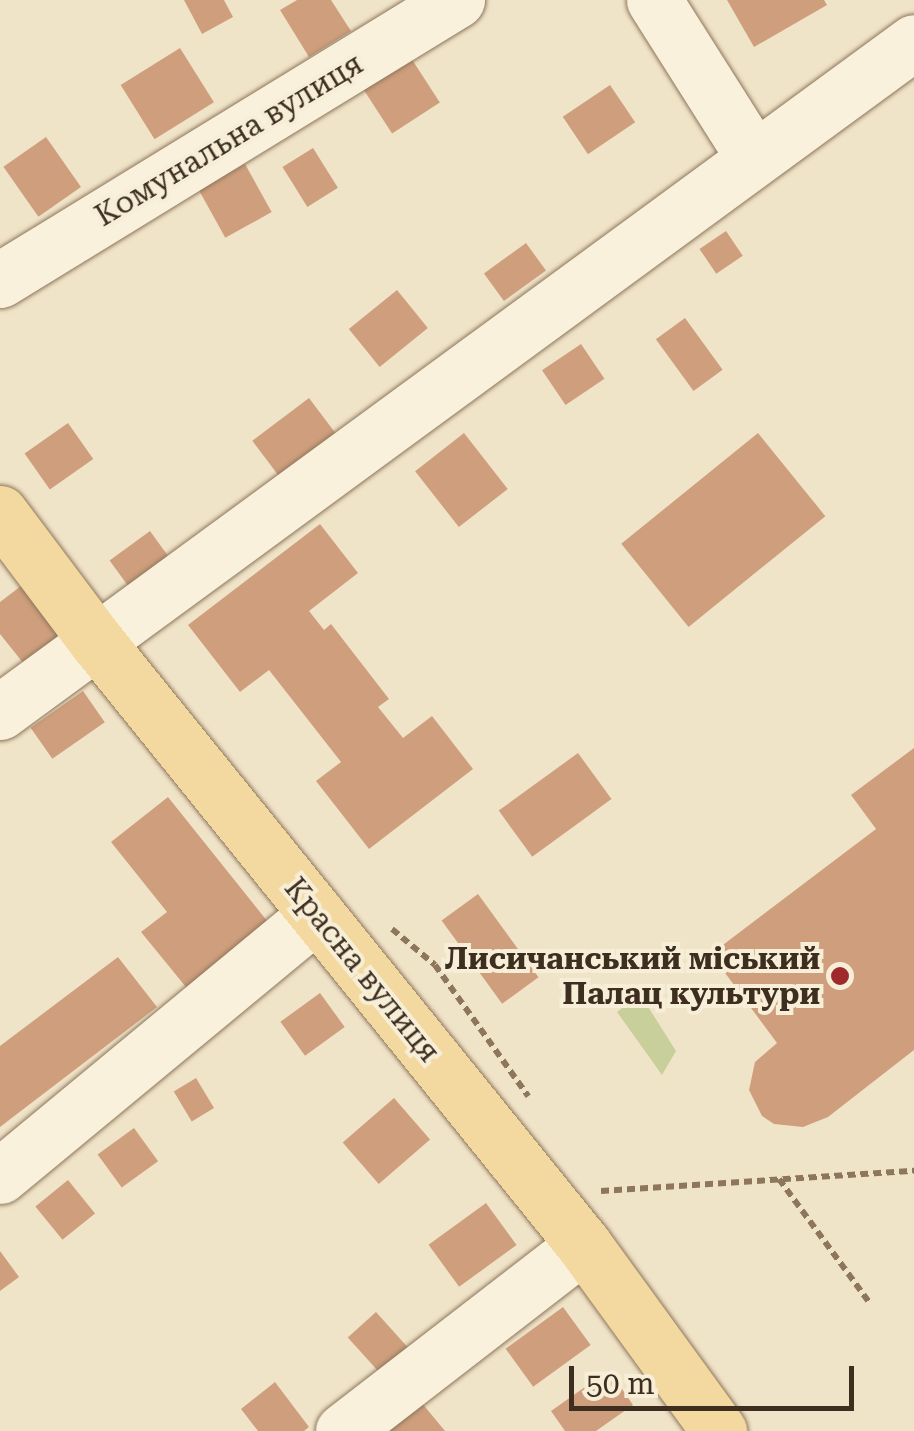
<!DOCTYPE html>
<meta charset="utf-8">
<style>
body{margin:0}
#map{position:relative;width:914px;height:1431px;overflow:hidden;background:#f0e4c8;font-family:"Roboto Serif",serif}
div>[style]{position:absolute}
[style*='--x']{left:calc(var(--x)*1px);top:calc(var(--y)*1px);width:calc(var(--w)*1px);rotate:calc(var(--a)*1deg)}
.green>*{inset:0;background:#c9cf9b}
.building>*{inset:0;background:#cf9f7d;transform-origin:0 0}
.path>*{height:6px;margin-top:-3px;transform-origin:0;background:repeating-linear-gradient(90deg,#8d765c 0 8px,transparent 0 13px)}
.roads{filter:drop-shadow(0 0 2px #8d765c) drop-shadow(0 0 2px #8d765c)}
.minor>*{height:55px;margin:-27.5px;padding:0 27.5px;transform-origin:27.5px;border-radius:27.5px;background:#faf1dc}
.major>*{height:55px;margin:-27.5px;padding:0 27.5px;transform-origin:27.5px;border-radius:27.5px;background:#f3d9a0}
.dots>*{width:28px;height:28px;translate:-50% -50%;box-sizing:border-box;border:5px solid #f7eed8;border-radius:50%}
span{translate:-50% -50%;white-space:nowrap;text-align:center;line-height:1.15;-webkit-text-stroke:8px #f7eed8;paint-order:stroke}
.street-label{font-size:30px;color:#3d2e20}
.poi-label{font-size:30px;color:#3d2e20;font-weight:700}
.right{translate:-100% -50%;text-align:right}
.scale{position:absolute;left:569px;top:1366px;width:285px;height:45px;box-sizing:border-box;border:5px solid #3d2e20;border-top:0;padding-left:12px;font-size:30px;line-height:35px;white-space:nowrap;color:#3d2e20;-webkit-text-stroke:8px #f7eed8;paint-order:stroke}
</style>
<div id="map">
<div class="green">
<i style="clip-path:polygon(640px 994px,676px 1051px,662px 1075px,617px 1012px)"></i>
</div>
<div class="building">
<i style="clip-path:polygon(184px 0,224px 0,233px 17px,202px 34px)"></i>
<i style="clip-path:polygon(297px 0,331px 0,351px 31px,309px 57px,280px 10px)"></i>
<i style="clip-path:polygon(727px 0,824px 0,827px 5px,754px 47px)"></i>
<i style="left:180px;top:48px;width:64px;height:70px;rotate:58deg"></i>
<i style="left:411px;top:58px;width:53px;height:57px;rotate:57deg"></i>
<i style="left:610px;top:85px;width:45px;height:57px;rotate:56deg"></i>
<i style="left:46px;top:137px;width:61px;height:52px;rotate:55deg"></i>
<i style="left:313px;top:148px;width:47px;height:36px;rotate:58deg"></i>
<i style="left:245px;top:164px;width:55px;height:53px;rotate:61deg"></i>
<i style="left:726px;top:231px;width:30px;height:32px;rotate:56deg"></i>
<i style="left:526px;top:243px;width:34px;height:52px;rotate:54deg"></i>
<i style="left:397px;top:290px;width:49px;height:62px;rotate:51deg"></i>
<i style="left:685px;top:318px;width:64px;height:36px;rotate:54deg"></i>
<i style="left:581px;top:344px;width:42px;height:47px;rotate:56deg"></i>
<i style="left:309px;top:398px;width:45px;height:71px;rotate:53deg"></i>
<i style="left:68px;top:423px;width:44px;height:53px;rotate:55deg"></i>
<i style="left:464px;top:433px;width:71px;height:62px;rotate:52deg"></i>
<i style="left:758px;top:433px;width:107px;height:176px;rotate:51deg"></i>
<i style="clip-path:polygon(320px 524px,358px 573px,309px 611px,324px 630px,331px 624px,389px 699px,378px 707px,403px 738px,432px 716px,473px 769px,369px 849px,316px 781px,341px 762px,269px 670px,240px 692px,188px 625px)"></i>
<i style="left:150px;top:531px;width:37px;height:50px;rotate:54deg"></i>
<i style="clip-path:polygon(21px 586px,60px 635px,24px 664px,0 634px,0 602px)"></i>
<i style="left:83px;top:691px;width:38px;height:64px;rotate:55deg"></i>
<i style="clip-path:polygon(914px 748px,914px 1050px,828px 1117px,803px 1127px,774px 1124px,762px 1116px,749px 1090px,755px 1062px,777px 1043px,711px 954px,876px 829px,851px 795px)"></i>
<i style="left:578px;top:753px;width:57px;height:98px;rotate:54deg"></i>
<i style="clip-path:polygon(168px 797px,272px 927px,190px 992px,141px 932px,167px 912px,111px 842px)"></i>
<i style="left:478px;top:894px;width:103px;height:45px;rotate:54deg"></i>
<i style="clip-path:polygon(118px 957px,157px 1007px,0 1127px,0 1046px)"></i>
<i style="left:320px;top:993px;width:42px;height:49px;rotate:54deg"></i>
<i style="left:196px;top:1078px;width:35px;height:26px;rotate:59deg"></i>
<i style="left:394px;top:1098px;width:55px;height:68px;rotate:49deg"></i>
<i style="left:134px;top:1128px;width:41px;height:45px;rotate:54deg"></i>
<i style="left:68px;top:1180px;width:43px;height:42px;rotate:51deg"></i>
<i style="left:486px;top:1203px;width:52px;height:71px;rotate:54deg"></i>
<i style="clip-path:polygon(0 1251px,19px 1277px,0 1291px)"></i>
<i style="left:563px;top:1307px;width:47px;height:71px;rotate:54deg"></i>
<i style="left:376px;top:1312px;width:47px;height:38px;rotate:48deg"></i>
<i style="clip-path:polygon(609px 1370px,633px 1405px,596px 1431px,565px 1431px,551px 1411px)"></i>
<i style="clip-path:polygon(275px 1382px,309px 1427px,304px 1431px,258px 1431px,241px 1409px)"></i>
<i style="clip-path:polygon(421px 1402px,445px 1431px,385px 1431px)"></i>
</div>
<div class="path">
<i style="--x:392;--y:929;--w:56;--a:39.9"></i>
<i style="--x:435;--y:965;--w:161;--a:54.6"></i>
<i style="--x:779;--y:1179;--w:152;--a:53.8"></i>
<i style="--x:601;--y:1191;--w:314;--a:-3.7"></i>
</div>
<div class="roads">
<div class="minor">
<i style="--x:654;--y:0;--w:187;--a:57.7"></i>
<i style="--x:0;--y:280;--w:536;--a:-31.5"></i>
<i style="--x:0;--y:712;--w:1133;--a:-36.24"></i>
<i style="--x:0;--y:1176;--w:411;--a:-39.6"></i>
<i style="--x:343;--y:1431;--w:304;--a:-37.7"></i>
</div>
<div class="major">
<i style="--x:0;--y:513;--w:161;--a:53.1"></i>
<i style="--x:97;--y:642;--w:775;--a:51.07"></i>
<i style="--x:584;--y:1245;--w:230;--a:54"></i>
</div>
</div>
<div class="dots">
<i style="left:840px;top:976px;background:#9e2a2b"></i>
</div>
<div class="street-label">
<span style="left:229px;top:140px;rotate:-31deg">Комунальна вулиця</span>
<span style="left:362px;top:970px;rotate:51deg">Красна вулиця</span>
</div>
<div class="poi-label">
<span class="right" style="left:820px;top:976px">Лисичанський міський<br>Палац культури</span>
</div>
<div class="scale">50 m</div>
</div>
